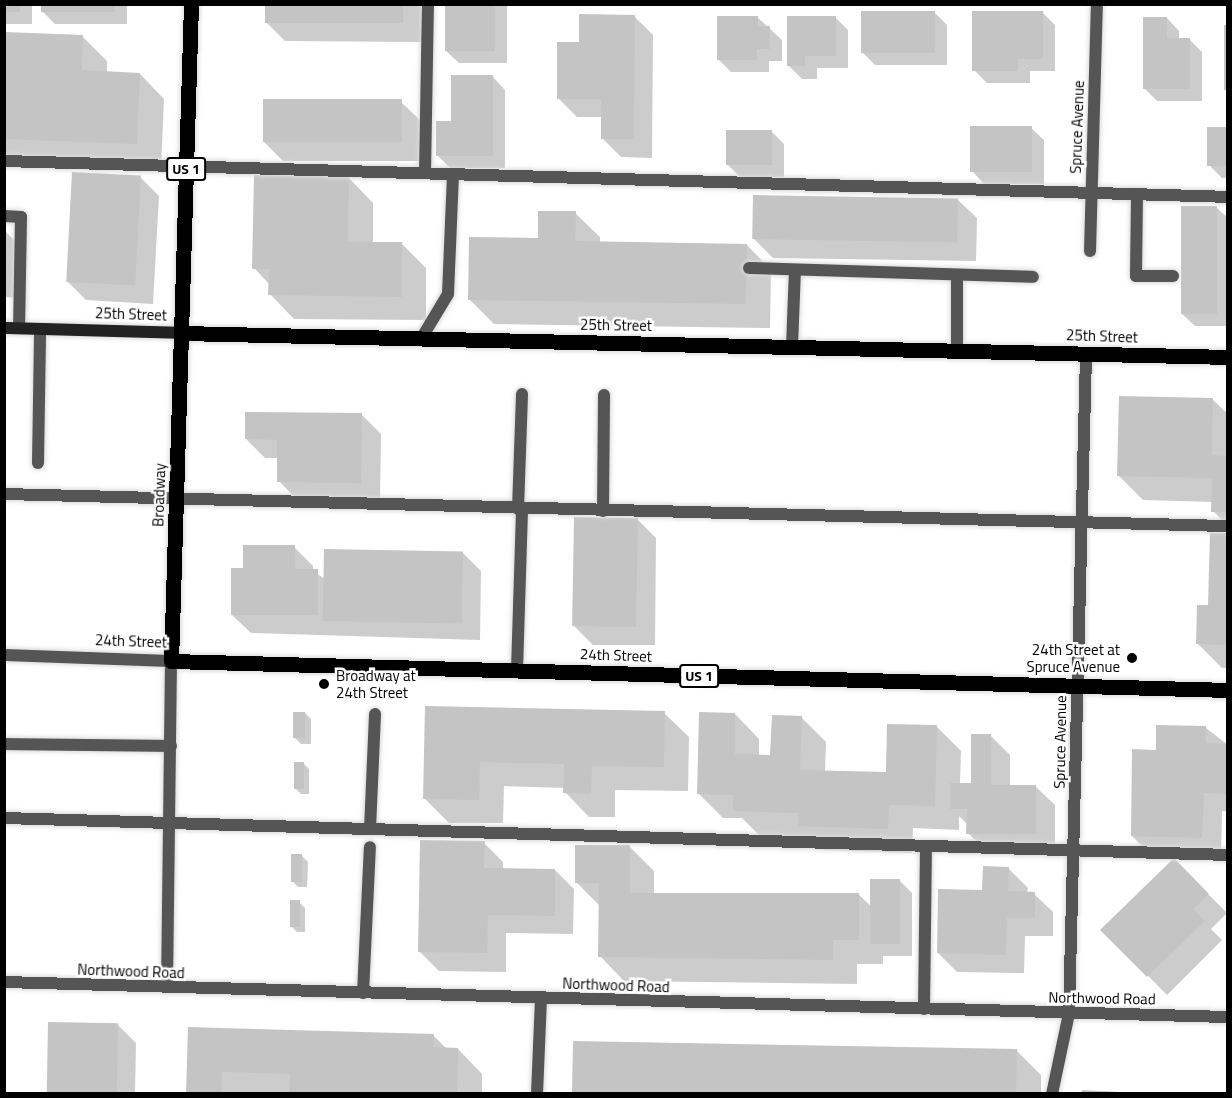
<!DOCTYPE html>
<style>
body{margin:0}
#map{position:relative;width:1232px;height:1098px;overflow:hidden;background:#fff;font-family:"Titillium Web",sans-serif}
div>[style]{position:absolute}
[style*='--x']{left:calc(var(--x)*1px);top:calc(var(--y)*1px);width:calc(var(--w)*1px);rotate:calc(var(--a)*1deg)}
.shadow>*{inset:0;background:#0003;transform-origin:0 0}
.building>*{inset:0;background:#c4c4c4;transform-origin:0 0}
.roads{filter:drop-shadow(0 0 2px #dbdbdb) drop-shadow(0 0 2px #dbdbdb)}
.lane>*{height:12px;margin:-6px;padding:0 6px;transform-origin:6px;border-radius:6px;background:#555}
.street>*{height:12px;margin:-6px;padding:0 6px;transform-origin:6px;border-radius:6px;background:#555}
.secondary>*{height:12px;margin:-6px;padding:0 6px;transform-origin:6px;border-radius:6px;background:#222}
.primary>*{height:15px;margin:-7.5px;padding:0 7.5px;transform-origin:7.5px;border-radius:7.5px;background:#000}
.dots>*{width:16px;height:16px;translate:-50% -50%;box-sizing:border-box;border:3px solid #fff;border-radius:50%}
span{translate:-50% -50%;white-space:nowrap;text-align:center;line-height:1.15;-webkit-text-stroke:5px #fff;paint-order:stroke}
.shield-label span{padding:2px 4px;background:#fff;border:2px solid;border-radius:4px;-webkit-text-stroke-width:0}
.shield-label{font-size:14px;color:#000;font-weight:700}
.street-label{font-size:15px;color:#000}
.poi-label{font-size:15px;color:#000}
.right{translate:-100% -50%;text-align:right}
.left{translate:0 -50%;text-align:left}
.frame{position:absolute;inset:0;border:6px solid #000;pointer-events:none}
</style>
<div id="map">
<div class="shadow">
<i style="left:4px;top:4px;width:28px;height:20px"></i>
<i style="clip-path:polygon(42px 4px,127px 4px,127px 24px,55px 24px,42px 11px)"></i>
<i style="clip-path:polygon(266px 4px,421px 4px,421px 42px,285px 41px,266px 22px)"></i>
<i style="clip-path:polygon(446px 4px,507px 4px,507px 63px,459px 63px,446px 51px)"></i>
<i style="clip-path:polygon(934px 12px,947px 25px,947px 65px,875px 65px,862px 52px)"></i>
<i style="clip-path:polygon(1042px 12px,1055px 25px,1055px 71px,1030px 71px,1030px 83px,987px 83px,974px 70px)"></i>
<i style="clip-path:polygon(634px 16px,653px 35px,652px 158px,621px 157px,602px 138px,602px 117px,577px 117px,558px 98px,581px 44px)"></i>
<i style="clip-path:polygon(757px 17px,782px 40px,782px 61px,769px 61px,769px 72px,731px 72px,718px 59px)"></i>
<i style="clip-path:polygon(835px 17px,848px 30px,848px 68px,817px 68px,817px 79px,802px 79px,789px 66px)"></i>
<i style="clip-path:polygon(1167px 18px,1179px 31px,1179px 40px,1190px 40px,1202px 52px,1202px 101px,1157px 101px,1144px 88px)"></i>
<i style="clip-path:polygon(4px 34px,83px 37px,107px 61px,107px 73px,140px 74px,164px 99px,161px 168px,4px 159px)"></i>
<i style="clip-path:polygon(493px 77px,505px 90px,505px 168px,450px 168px,438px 156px)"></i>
<i style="clip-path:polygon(401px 102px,420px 120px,420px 161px,283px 161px,264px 142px)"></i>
<i style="clip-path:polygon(1031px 128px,1044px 140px,1044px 184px,984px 184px,972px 171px)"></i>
<i style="clip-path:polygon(1228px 129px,1228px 178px,1222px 178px,1209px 165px)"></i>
<i style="clip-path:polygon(771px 131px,784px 144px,784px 177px,740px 177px,727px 164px)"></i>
<i style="clip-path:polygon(140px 177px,159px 196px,153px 304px,86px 300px,67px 281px)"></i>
<i style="clip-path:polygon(349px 178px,373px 203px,373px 244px,402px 244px,426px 268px,426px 320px,294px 319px,270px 294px,270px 285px,254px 268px)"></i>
<i style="clip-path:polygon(958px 200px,977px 218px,976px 261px,773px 258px,754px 239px)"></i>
<i style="clip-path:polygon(1216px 207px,1228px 218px,1228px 326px,1195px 326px,1182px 314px)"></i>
<i style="clip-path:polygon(575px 213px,600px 237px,600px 243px,747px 245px,771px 270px,770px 328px,494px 324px,469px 299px)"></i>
<i style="clip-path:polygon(4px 230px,22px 248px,21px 298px,4px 297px)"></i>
<i style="clip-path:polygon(1213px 400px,1228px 414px,1228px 526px,1213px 511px,1213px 502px,1143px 500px,1119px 476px)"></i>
<i style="clip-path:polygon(362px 415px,381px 434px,380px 501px,297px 500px,279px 481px,279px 458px,265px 458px,246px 439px)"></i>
<i style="clip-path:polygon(637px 519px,656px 538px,655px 645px,593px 645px,574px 626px)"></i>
<i style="clip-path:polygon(1228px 535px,1228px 668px,1222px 668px,1198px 644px)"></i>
<i style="clip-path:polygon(294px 547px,313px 566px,313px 571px,325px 579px,462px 552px,481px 571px,480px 640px,251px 633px,232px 615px)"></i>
<i style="clip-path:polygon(426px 707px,664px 713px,689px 737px,688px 791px,615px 790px,615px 817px,589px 817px,565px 792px,565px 788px,504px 786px,503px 823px,449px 823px,424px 798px)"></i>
<i style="clip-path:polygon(305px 713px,311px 719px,311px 744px,301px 744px,295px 738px)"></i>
<i style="clip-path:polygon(735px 714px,759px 739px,759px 756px,772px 756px,801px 717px,826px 742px,825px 772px,888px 774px,937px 727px,961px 751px,960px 784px,972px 784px,991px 736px,1010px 755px,1010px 786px,1036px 787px,1055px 805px,1055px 853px,987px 852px,968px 833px,968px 825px,959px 816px,959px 830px,913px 828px,912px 853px,824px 850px,810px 837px,759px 835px,742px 818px,723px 818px,698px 793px)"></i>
<i style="clip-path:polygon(1206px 728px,1228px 745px,1228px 811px,1222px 811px,1221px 857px,1151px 855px,1132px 836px,1157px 751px)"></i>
<i style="clip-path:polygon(303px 763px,309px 769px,309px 794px,301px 794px,295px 788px)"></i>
<i style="clip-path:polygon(484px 843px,503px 862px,503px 870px,555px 870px,574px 889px,573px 934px,506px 933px,506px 972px,439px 971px,420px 952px)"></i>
<i style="clip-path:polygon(630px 847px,654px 871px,654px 895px,858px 894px,872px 907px,899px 880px,912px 893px,912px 956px,883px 956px,883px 964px,857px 964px,857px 984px,624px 981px,600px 956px,600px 906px,576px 882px)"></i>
<i style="clip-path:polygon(302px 856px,308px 862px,307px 887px,298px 887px,292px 881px)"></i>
<i style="clip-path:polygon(1174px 860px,1227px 913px,1211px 929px,1222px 940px,1167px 995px,1103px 930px)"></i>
<i style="clip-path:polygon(1009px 869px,1028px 888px,1027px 893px,1034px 894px,1053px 912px,1053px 936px,1025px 936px,1024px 973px,957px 972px,938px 953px,983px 891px)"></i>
<i style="clip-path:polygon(299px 902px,305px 908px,305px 932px,297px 932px,291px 926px)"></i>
<i style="clip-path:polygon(117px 1024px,136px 1043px,135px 1094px,48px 1094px)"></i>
<i style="clip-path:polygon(189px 1029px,433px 1035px,447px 1049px,458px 1049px,482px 1074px,482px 1094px,187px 1094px)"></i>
<i style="clip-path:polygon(1016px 1050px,1041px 1075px,1041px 1094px,574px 1094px)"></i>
</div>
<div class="building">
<i style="left:4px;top:4px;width:16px;height:8px"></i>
<i style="left:41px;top:4px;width:74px;height:8px"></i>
<i style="left:265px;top:4px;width:138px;height:19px"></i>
<i style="left:445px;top:4px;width:50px;height:47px"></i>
<i style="left:861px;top:11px;width:74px;height:42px"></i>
<i style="clip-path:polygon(972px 11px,1043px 11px,1043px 59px,1018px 59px,1018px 71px,972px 71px)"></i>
<i style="clip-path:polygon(579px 14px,635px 15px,634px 139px,601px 139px,601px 99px,557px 99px,557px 42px,579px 42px)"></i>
<i style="clip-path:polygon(717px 16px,758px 16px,758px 26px,770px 26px,770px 49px,757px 49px,757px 60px,717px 60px)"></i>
<i style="clip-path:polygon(787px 16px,836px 16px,836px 56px,805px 56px,805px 66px,787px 66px)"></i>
<i style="clip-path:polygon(1143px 17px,1167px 17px,1167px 38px,1190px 38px,1190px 89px,1143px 89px)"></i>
<i style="left:1224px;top:25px;width:4px;height:65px"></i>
<i style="clip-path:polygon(4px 32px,83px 35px,82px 70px,140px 73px,137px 144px,4px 139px)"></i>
<i style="clip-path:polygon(451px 75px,493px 75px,493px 156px,436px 156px,436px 121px,451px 121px)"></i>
<i style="left:263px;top:99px;width:139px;height:43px"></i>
<i style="left:970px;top:126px;width:62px;height:46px"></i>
<i style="left:1207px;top:127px;width:21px;height:39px"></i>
<i style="left:726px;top:130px;width:46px;height:35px"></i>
<i style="left:72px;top:172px;width:69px;height:110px;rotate:3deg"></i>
<i style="clip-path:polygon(254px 175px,349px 176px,348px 242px,402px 242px,402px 297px,268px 295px,269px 269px,252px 269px)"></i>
<i style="left:753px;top:195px;width:205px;height:44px;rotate:1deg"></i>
<i style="left:1181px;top:206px;width:36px;height:108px"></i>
<i style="clip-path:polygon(538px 211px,576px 211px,575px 241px,747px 244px,746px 304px,468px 300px,469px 237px,538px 238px)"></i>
<i style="clip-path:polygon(1119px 396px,1213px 398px,1212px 455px,1228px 456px,1228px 512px,1211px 512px,1212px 478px,1117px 476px)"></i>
<i style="clip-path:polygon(245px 412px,362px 413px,361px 483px,277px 482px,277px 440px,245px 439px)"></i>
<i style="left:574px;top:517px;width:64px;height:109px;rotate:1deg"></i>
<i style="clip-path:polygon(1210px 533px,1228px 533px,1228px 645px,1196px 644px,1197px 605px,1208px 605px)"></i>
<i style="clip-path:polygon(243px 545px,295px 545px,295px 569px,318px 569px,318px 615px,231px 615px,231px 568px,243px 568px)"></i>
<i style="left:324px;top:549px;width:139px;height:72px;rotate:1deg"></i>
<i style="clip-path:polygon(425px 706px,665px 711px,664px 767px,592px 766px,591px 794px,563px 793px,564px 764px,480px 762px,479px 800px,423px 799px)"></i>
<i style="left:293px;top:712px;width:12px;height:26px"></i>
<i style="clip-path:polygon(699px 712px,735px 713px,735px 754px,770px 755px,772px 715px,802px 716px,800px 770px,886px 772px,887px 724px,937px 725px,935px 806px,889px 805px,888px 829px,798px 826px,798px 813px,733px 811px,733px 795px,697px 794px)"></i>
<i style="clip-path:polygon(1156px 725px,1206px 726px,1206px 743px,1228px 744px,1228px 794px,1204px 793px,1202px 838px,1131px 836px,1132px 749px,1156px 750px)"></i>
<i style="clip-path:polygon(971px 734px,991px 734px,991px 785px,1036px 785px,1036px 834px,966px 834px,967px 809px,950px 809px,950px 783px,971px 783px)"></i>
<i style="left:294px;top:762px;width:10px;height:27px"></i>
<i style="clip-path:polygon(420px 840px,485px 841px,484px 868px,555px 869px,555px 916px,488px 915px,487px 953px,418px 952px)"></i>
<i style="clip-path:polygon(575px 845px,630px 845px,630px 893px,859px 893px,859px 940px,833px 940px,833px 960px,598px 957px,599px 883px,575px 883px)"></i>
<i style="left:291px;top:854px;width:11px;height:28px"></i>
<i style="clip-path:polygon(1174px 858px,1209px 894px,1193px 909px,1205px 921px,1147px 977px,1100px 930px)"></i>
<i style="clip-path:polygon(983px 866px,1009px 867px,1008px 891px,1035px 892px,1035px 918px,1007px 918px,1006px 955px,937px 953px,938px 889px,982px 890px)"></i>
<i style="left:870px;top:879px;width:30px;height:65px"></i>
<i style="left:290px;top:900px;width:10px;height:27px"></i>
<i style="left:48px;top:1022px;width:70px;height:72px;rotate:1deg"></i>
<i style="clip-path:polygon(188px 1027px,434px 1034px,433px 1047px,458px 1048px,457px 1094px,289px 1094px,290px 1074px,222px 1072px,221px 1094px,186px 1094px)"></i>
<i style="clip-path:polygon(573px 1041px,1017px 1049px,1016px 1094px,572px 1094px)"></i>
<i style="clip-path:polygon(1082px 1090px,1119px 1092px,1119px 1094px,1081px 1094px)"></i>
</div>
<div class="roads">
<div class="lane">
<i style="--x:4;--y:161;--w:1225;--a:1.68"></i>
<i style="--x:425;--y:173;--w:169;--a:-89"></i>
<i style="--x:1137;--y:194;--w:82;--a:90.7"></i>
<i style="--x:1136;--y:276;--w:37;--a:0"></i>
<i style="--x:4;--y:216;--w:17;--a:3"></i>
<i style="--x:21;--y:217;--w:111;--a:91"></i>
<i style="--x:749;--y:268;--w:284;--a:1.8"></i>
<i style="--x:421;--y:339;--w:52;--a:-59"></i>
<i style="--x:448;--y:294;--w:120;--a:-87.6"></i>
<i style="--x:792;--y:347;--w:77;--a:-87.8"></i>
<i style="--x:957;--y:351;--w:76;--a:-90"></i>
<i style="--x:38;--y:463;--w:134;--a:-89.1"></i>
<i style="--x:4;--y:494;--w:1224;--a:1.5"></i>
<i style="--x:518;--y:509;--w:115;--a:-88"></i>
<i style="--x:603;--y:511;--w:116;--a:-89.5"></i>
<i style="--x:517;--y:670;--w:161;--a:-88.2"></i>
<i style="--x:4;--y:744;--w:167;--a:0.7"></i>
<i style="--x:4;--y:818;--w:1225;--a:1.73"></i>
<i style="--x:370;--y:829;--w:115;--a:-87.5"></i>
<i style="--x:363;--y:993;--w:146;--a:-87.3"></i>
<i style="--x:924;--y:1009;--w:163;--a:-89.3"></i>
<i style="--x:537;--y:1094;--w:96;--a:-87.6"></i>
</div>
<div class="street">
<i style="--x:1090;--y:251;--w:247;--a:-88.4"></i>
<i style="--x:4;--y:655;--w:167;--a:2.1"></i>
<i style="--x:171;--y:661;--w:326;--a:90.7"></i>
<i style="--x:4;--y:982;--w:1225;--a:1.64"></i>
<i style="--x:1052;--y:1094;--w:83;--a:-78.1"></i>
<i style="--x:1069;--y:1013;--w:659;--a:-88.52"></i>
</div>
<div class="secondary">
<i style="--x:4;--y:328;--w:177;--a:1.6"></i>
</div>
<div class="primary">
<i style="--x:191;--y:4;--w:657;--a:91.74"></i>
<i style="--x:171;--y:661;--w:1057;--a:1.57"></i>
<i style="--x:181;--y:333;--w:1047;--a:1.31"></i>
</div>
</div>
<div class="dots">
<i style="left:1132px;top:658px;background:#000"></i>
<i style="left:324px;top:684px;background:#000"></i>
</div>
<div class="shield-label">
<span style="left:186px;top:169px">US 1</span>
<span style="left:699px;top:676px">US 1</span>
</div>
<div class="street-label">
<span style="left:1077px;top:127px;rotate:-88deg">Spruce Avenue</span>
<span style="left:131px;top:314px;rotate:2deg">25th Street</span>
<span style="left:616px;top:325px;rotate:1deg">25th Street</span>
<span style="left:1102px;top:336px;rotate:2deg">25th Street</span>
<span style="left:159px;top:495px;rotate:-88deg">Broadway</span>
<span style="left:131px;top:641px;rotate:2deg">24th Street</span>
<span style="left:616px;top:655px;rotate:2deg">24th Street</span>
<span style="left:1060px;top:742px;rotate:-89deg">Spruce Avenue</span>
<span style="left:131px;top:971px;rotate:2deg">Northwood Road</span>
<span style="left:616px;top:985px;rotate:2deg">Northwood Road</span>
<span style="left:1102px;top:998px;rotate:1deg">Northwood Road</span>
</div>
<div class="poi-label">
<span class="right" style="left:1120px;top:658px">24th Street at<br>Spruce Avenue</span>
<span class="left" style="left:336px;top:684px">Broadway at<br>24th Street</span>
</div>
<div class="frame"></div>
</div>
